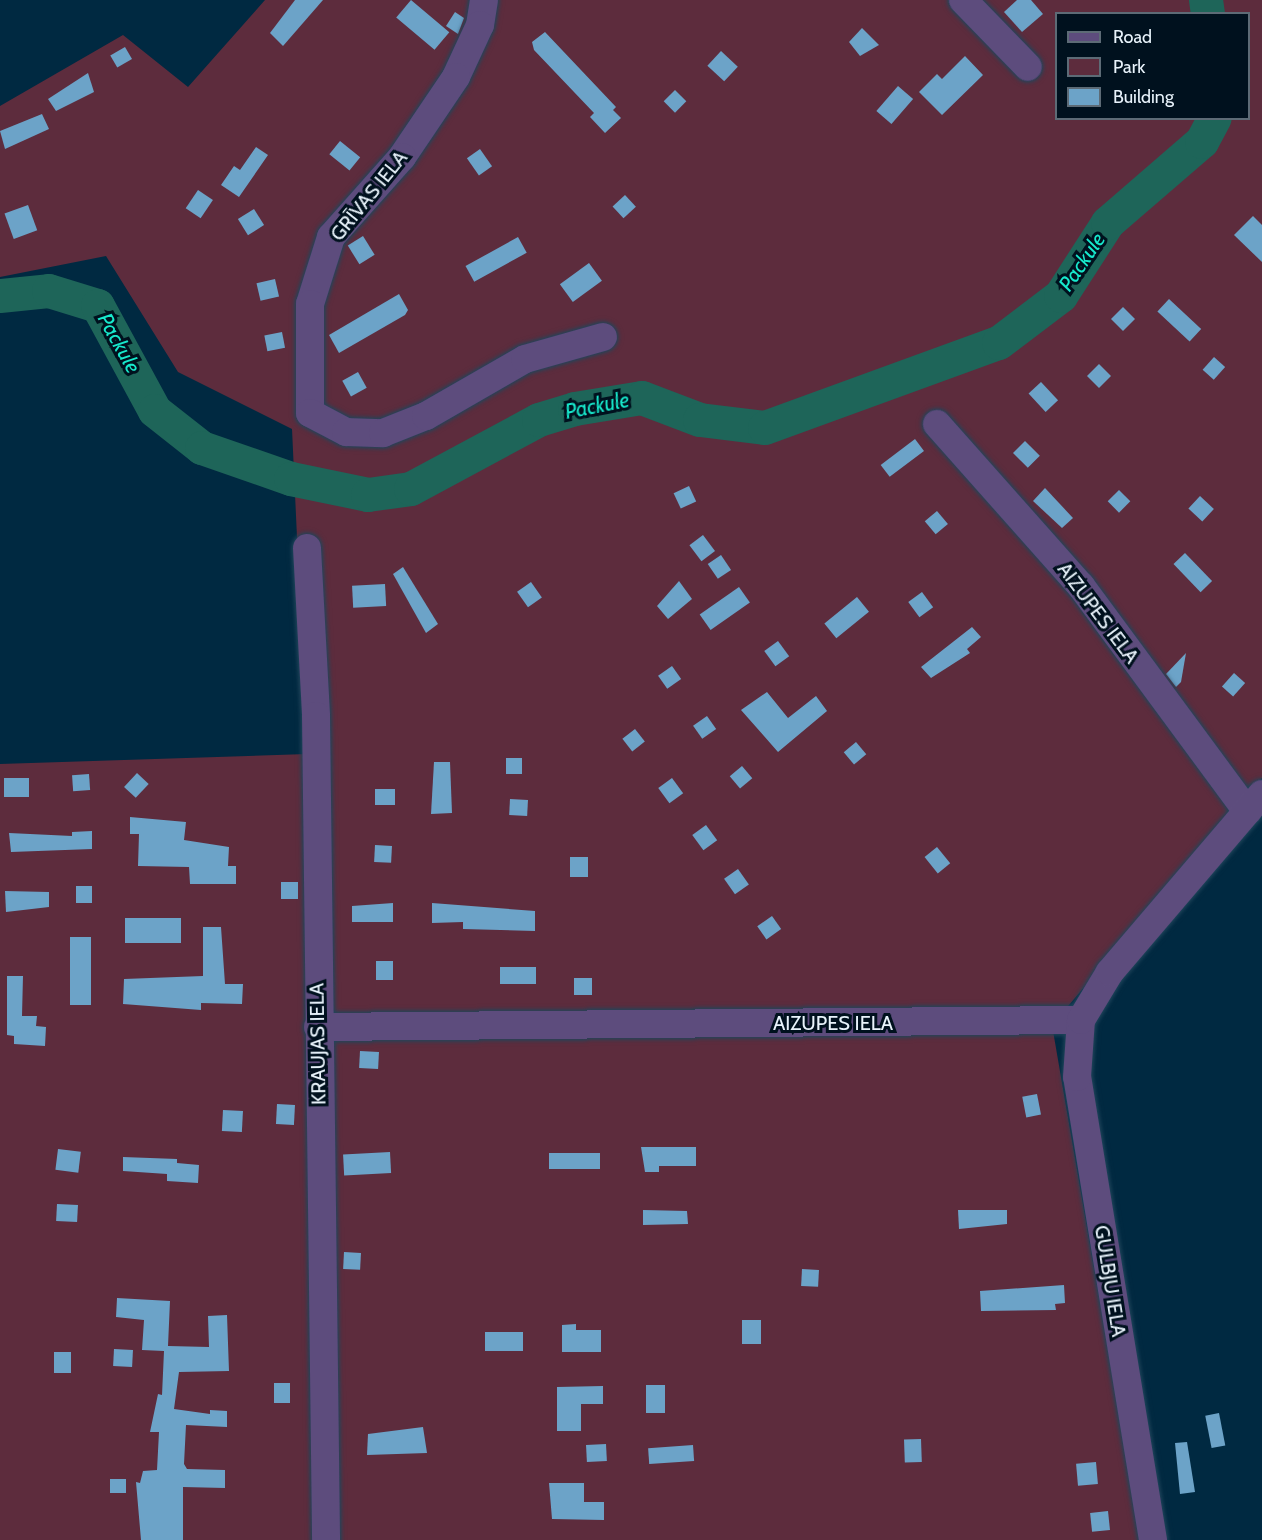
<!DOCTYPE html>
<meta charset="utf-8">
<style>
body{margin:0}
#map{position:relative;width:1262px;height:1540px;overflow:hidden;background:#002941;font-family:Cabin,sans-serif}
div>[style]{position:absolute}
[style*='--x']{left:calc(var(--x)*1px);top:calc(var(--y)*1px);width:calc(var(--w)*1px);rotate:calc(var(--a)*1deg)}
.green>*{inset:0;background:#5d2c3d}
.river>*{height:34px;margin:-17px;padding:0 17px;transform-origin:17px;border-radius:17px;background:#1e6559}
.building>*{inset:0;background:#6ca3c8;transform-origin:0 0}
.roads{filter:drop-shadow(0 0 2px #20455b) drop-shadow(0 0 2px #20455b)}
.minor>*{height:28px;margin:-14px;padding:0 14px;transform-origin:14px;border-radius:14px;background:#5d4c7d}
span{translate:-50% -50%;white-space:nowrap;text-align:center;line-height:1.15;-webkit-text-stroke:6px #00111e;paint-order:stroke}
.street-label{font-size:20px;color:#e8f3fb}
.water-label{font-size:21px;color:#17e9cc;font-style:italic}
.legend{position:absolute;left:1055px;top:12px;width:195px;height:108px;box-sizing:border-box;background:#00111e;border:2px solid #5d6b76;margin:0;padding:8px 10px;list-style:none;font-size:18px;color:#e8f3fb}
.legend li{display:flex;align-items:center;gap:12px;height:30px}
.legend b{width:30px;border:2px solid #5d6b76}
</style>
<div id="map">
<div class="green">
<i style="clip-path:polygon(evenodd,265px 0,1262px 0,1262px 778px,1052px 1025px,1141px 1540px,0 1540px,0 764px,307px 754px,292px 429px,178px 372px,106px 256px,0 277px,0 106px,123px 35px,188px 87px,265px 0,1056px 14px,1248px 14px,1248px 118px,1056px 118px,1056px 14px)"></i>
</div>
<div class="river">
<i style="--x:1206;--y:0;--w:14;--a:82"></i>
<i style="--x:0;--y:296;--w:49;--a:-5.8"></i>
<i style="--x:49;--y:291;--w:51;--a:17"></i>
<i style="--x:98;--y:306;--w:119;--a:61.5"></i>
<i style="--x:155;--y:411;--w:60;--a:38.2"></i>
<i style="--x:202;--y:448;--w:94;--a:19.2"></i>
<i style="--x:291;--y:479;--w:79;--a:11.7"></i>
<i style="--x:368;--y:495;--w:43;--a:-7.9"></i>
<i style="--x:411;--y:489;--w:145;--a:-28.3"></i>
<i style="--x:539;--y:420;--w:38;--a:-17"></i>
<i style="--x:575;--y:409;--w:68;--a:-9.3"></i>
<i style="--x:642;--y:398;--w:62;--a:20.8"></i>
<i style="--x:700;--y:420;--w:65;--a:7"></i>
<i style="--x:765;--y:428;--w:249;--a:-20"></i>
<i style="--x:999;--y:343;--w:78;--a:-37.2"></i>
<i style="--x:1061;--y:296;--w:87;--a:-57.2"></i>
<i style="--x:1108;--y:223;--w:124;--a:-40.8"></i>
<i style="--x:1202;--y:142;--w:27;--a:-62"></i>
</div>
<div class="building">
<i style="clip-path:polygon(295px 0,323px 0,283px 46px,270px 33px)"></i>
<i style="left:411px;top:0;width:50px;height:23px;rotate:40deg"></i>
<i style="clip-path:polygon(1017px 0,1031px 0,1043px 14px,1022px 32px,1004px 12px)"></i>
<i style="clip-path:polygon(455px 12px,464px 18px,458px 34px,446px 26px)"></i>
<i style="clip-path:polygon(862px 28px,879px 45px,860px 56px,849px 42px)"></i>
<i style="clip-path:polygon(545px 32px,616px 107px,613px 110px,621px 118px,605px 133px,590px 117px,594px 113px,534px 50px,532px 42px)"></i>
<i style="left:125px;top:47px;width:14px;height:17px;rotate:60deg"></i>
<i style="left:721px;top:51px;width:23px;height:20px;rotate:43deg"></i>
<i style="clip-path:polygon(965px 56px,983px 75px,942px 115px,919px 92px,937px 74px,942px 79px)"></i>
<i style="clip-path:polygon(88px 73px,94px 92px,56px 111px,48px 99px)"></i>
<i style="left:898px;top:86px;width:20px;height:33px;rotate:41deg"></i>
<i style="left:675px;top:90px;width:16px;height:16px;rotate:45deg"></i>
<i style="clip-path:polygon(42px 114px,49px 129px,5px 149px,0 131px)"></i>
<i style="left:340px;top:141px;width:26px;height:17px;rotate:39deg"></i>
<i style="clip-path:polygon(256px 147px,268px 155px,239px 197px,221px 185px,234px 166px,240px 170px)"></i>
<i style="left:480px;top:149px;width:21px;height:16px;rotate:55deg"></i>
<i style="left:198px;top:190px;width:18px;height:22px;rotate:34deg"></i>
<i style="left:625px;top:195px;width:16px;height:17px;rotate:47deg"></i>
<i style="left:28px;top:205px;width:27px;height:25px;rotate:70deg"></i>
<i style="left:254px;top:209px;width:19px;height:19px;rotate:58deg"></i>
<i style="clip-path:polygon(1253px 216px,1262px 225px,1262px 262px,1234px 235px)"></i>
<i style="left:363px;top:236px;width:22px;height:18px;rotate:58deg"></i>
<i style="left:518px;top:237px;width:18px;height:60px;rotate:61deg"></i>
<i style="left:589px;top:263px;width:22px;height:36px;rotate:54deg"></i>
<i style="left:275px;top:279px;width:18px;height:19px;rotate:77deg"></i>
<i style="clip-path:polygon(399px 294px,408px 310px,405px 315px,339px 353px,329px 335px)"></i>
<i style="left:1169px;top:299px;width:44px;height:17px;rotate:43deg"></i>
<i style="left:1123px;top:307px;width:17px;height:17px;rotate:45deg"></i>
<i style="left:282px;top:332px;width:16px;height:18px;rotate:79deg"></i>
<i style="left:1214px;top:357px;width:15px;height:17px;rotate:42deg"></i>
<i style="left:1099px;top:364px;width:17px;height:17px;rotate:45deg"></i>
<i style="left:358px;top:372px;width:18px;height:18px;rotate:61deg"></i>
<i style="left:1041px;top:382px;width:25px;height:17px;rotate:47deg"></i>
<i style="left:915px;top:439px;width:15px;height:43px;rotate:53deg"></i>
<i style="left:1025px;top:441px;width:21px;height:17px;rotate:45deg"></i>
<i style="left:689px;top:486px;width:17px;height:17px;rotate:65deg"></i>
<i style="clip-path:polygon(1045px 488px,1073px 518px,1062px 528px,1033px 501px)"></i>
<i style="left:1119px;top:490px;width:16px;height:16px;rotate:45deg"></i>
<i style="left:1200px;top:496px;width:19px;height:17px;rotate:43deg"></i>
<i style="left:937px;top:511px;width:17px;height:16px;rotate:50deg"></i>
<i style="left:703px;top:535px;width:20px;height:17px;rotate:53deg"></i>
<i style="left:1185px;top:553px;width:39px;height:16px;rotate:46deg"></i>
<i style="left:721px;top:555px;width:18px;height:16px;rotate:56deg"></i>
<i style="clip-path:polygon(403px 567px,438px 624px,426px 633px,393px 574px)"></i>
<i style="clip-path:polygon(679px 581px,692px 599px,668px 619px,657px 606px)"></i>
<i style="left:531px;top:582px;width:19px;height:17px;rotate:55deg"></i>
<i style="left:385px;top:584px;width:22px;height:33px;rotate:87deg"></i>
<i style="left:739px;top:587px;width:19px;height:48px;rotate:55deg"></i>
<i style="left:922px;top:592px;width:19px;height:17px;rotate:54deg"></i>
<i style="left:857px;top:597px;width:19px;height:42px;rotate:51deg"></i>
<i style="clip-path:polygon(972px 627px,981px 637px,967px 649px,970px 653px,931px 678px,921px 667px)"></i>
<i style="left:778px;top:641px;width:19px;height:17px;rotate:54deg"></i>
<i style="clip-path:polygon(1186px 653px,1181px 682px,1176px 687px,1166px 674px)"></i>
<i style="left:672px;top:666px;width:16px;height:17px;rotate:55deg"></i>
<i style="left:1234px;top:673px;width:15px;height:18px;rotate:42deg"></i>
<i style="clip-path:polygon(767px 692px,788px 718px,816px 696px,827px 711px,778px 752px,741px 710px)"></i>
<i style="left:707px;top:716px;width:16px;height:17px;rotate:55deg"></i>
<i style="left:635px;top:729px;width:16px;height:16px;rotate:52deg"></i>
<i style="left:856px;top:742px;width:16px;height:16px;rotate:50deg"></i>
<i style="left:506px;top:758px;width:16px;height:16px"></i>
<i style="clip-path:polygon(434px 762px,450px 762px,452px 813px,431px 814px)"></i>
<i style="left:742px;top:766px;width:16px;height:16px;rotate:50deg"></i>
<i style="left:137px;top:773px;width:16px;height:19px;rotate:43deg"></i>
<i style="left:89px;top:774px;width:16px;height:17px;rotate:86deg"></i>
<i style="left:29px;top:778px;width:19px;height:25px;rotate:90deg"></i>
<i style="left:672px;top:778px;width:19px;height:17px;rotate:54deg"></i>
<i style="left:375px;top:789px;width:20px;height:16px"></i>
<i style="left:510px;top:799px;width:18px;height:16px;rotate:3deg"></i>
<i style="clip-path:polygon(130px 817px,186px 822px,184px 840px,229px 847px,228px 866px,236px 866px,236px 884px,190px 884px,189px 867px,138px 866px,139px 834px,130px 834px)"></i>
<i style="left:706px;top:825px;width:19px;height:17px;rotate:54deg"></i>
<i style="clip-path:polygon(92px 831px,92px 849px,11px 852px,9px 833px,72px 836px,72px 832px)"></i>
<i style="left:375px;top:845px;width:17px;height:17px;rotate:3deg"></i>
<i style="left:937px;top:847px;width:21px;height:16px;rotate:51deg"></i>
<i style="left:570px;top:857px;width:18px;height:20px"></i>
<i style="left:738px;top:869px;width:19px;height:17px;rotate:55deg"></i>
<i style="left:281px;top:882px;width:17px;height:17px"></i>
<i style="left:76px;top:886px;width:16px;height:17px"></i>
<i style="clip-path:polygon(5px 891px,49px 892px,49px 907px,6px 912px)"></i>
<i style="clip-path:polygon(393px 903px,393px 922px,352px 922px,352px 906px)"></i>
<i style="clip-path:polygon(432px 903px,535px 911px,535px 931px,463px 929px,463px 922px,432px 923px)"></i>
<i style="left:772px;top:916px;width:16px;height:18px;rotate:55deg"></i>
<i style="left:125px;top:918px;width:56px;height:25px"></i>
<i style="clip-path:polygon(203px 927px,221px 927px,225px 984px,243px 984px,242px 1004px,201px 1003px,201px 1010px,123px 1004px,124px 979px,203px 976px)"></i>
<i style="left:70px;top:937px;width:21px;height:68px"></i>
<i style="left:376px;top:961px;width:17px;height:19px"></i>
<i style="left:500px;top:967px;width:36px;height:17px"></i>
<i style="clip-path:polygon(7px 976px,23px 976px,22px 1016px,37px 1016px,36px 1026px,46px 1027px,45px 1046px,14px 1044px,14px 1036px,7px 1035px)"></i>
<i style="left:592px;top:978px;width:17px;height:18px;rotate:90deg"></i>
<i style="left:360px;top:1051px;width:19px;height:17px;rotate:3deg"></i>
<i style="left:1037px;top:1094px;width:21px;height:15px;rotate:79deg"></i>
<i style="left:277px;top:1104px;width:18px;height:20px;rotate:3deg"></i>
<i style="left:223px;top:1110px;width:20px;height:21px;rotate:3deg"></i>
<i style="clip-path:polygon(641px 1147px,696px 1147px,696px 1166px,659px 1166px,659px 1172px,645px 1172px)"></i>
<i style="left:58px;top:1149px;width:23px;height:21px;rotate:7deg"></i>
<i style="left:390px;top:1152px;width:21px;height:47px;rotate:87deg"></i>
<i style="left:600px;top:1153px;width:16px;height:51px;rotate:90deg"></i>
<i style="clip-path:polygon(123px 1157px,177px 1159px,177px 1163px,199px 1165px,198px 1183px,167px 1181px,167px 1174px,123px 1171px)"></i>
<i style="left:57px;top:1204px;width:21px;height:17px;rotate:3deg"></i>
<i style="clip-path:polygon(643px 1210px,687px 1211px,688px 1224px,643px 1225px)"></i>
<i style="clip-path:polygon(958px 1210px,1007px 1210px,1007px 1224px,959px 1229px)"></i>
<i style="left:344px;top:1252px;width:17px;height:17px;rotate:3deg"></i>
<i style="left:802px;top:1269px;width:17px;height:17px;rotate:3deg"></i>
<i style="clip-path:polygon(1064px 1285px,1065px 1303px,1055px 1304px,1056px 1310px,981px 1311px,980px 1291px)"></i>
<i style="clip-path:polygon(117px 1298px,170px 1301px,168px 1346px,209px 1347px,208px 1316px,227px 1315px,229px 1371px,179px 1372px,174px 1409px,210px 1414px,210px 1410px,227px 1411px,227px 1427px,186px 1425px,184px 1464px,187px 1469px,225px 1470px,225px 1488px,183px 1487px,183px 1540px,141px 1540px,136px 1482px,140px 1483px,143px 1471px,157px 1470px,159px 1432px,150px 1432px,158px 1394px,162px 1395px,164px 1351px,142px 1350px,144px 1320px,116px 1317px)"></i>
<i style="left:742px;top:1320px;width:19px;height:24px"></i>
<i style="clip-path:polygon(576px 1324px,576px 1330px,601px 1330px,601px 1352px,562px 1352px,562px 1325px)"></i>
<i style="left:523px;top:1332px;width:19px;height:38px;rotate:90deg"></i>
<i style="left:114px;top:1349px;width:19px;height:17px;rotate:3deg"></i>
<i style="left:54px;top:1352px;width:17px;height:21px"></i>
<i style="left:274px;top:1383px;width:16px;height:20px"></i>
<i style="left:646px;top:1385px;width:19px;height:28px"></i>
<i style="clip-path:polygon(603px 1386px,603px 1404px,581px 1404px,581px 1431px,557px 1431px,557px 1387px)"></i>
<i style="left:1219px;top:1413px;width:33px;height:14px;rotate:79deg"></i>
<i style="clip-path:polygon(423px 1427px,427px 1453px,367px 1455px,368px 1434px)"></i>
<i style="left:921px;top:1439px;width:23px;height:17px;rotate:88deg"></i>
<i style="clip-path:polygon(1187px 1442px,1195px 1492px,1180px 1494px,1175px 1443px)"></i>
<i style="left:606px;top:1444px;width:17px;height:20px;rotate:87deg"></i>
<i style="left:693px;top:1445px;width:16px;height:45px;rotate:86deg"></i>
<i style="left:1096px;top:1462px;width:22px;height:20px;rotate:85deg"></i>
<i style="left:110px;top:1479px;width:16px;height:14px"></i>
<i style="clip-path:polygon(549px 1483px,584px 1483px,584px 1502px,604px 1502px,604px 1520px,552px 1519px)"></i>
<i style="left:1108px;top:1511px;width:19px;height:18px;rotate:84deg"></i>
</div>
<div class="roads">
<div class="minor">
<i style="--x:484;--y:0;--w:25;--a:99"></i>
<i style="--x:480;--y:25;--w:57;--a:114.8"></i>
<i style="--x:456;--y:77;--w:97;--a:124"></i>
<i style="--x:402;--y:157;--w:107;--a:131.6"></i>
<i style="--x:331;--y:237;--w:70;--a:107.4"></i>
<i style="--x:310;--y:304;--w:109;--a:90"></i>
<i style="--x:310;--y:413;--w:41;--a:27.8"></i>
<i style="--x:346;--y:432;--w:37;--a:2"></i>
<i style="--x:383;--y:433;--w:46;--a:-21.6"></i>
<i style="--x:426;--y:416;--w:114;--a:-29.9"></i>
<i style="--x:525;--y:359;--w:81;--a:-15.8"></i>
<i style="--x:963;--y:0;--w:93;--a:45.9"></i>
<i style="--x:937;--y:424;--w:217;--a:48.4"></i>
<i style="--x:1081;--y:586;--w:280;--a:53.6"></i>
<i style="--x:307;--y:548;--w:168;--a:86.9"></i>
<i style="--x:316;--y:716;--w:824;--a:89.3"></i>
<i style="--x:318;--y:1027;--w:763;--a:-0.53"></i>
<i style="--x:1153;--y:1540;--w:469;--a:-99.3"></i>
<i style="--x:1077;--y:1077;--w:57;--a:-86"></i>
<i style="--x:1081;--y:1020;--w:56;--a:-58.9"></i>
<i style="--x:1110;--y:972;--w:234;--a:-49.5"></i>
</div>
</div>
<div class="street-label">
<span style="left:369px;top:196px;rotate:-51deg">GRĪVAS IELA</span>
<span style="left:1098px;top:613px;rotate:53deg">AIZUPES IELA</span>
<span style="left:833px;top:1023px">AIZUPES IELA</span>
<span style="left:318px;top:1044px;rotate:-91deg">KRAUJAS IELA</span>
<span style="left:1110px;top:1281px;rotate:81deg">GULBJU IELA</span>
</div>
<div class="water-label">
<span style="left:1082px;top:262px;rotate:-56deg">Packule</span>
<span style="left:119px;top:343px;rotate:61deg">Packule</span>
<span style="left:597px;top:406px;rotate:-11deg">Packule</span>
</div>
<ul class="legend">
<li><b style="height:8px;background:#5d4c7d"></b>Road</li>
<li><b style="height:16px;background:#5d2c3d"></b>Park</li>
<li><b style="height:16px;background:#6ca3c8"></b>Building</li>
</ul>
</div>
